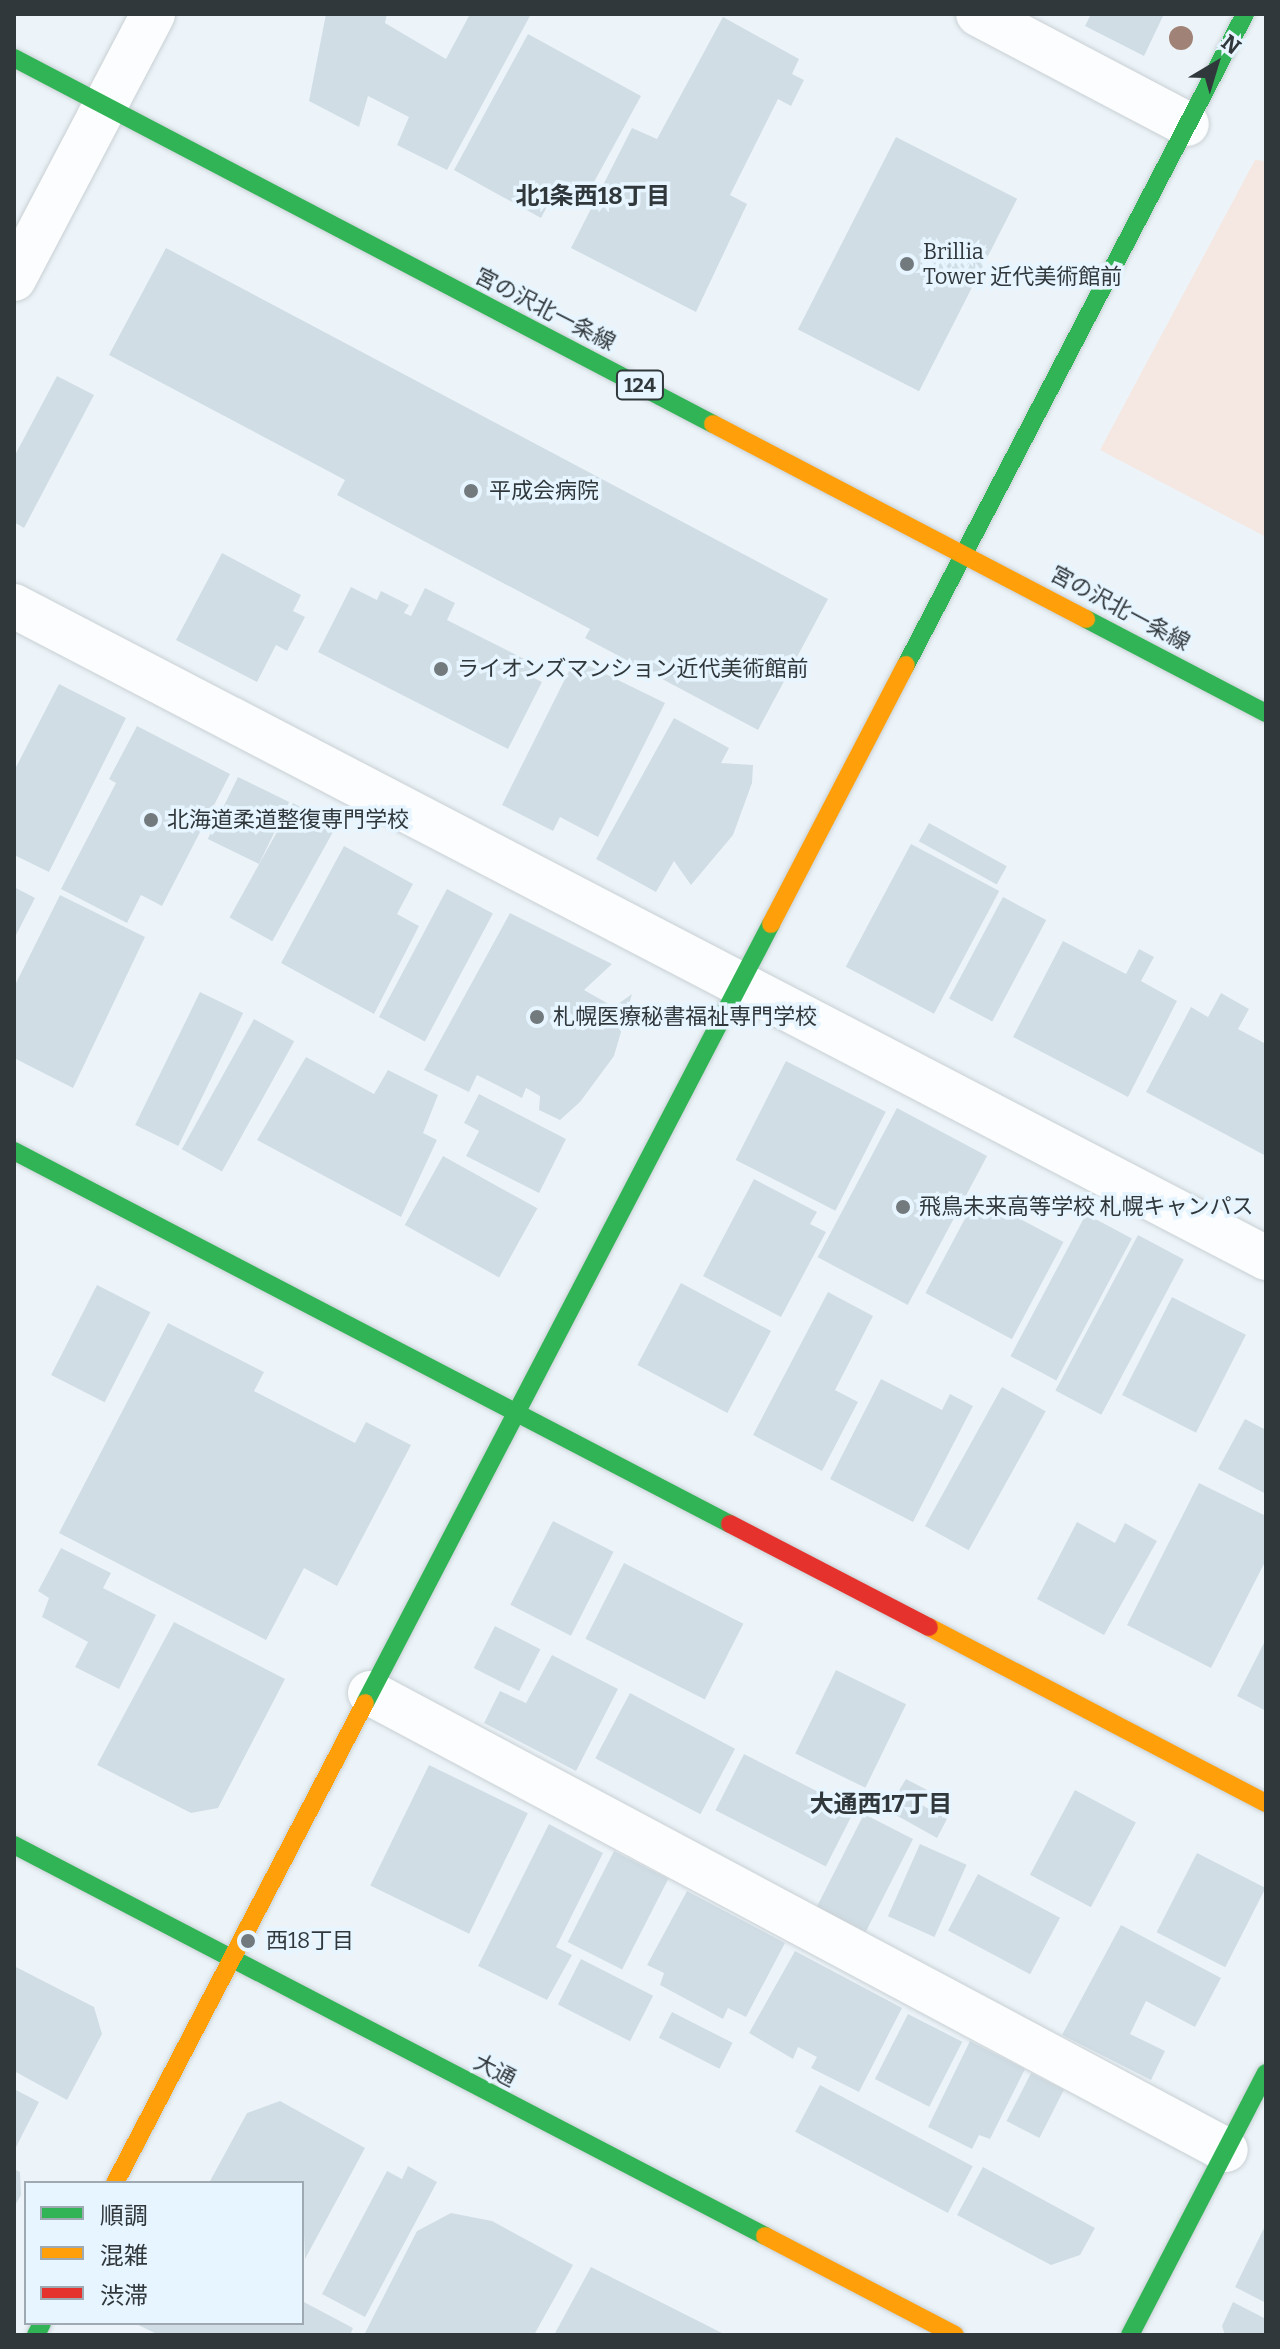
<!DOCTYPE html>
<meta charset="utf-8">
<style>
body{margin:0}
#map{position:relative;width:1280px;height:2349px;overflow:hidden;background:#ecf4f9;font-family:Bitter,"Noto Sans JP",serif}
div>[style]{position:absolute}
[style*='--x']{left:calc(var(--x)*1px);top:calc(var(--y)*1px);width:calc(var(--w)*1px);rotate:calc(var(--a)*1deg)}
.green>*{inset:0;background:#f5e7e1}
.building>*{inset:0;background:#d0dde5;transform-origin:0 0}
.roads{filter:drop-shadow(0 0 2px #c9d0d4) drop-shadow(0 0 2px #c9d0d4)}
.street>*{height:44px;margin:-22px;padding:0 22px;transform-origin:22px;border-radius:22px;background:#fcfdfe}
.fast>*{height:18px;margin:-9px;padding:0 9px;transform-origin:9px;border-radius:9px;background:#30b455}
.slow>*{height:18px;margin:-9px;padding:0 9px;transform-origin:9px;border-radius:9px;background:#ff9f0a}
.jam>*{height:18px;margin:-9px;padding:0 9px;transform-origin:9px;border-radius:9px;background:#e5322d}
.trees>*{width:24px;height:24px;margin:-12px;border-radius:50%;background:#a08376}
.dots>*{width:22px;height:22px;translate:-50% -50%;box-sizing:border-box;border:4px solid #e6f5ff;border-radius:50%}
span{translate:-50% -50%;white-space:nowrap;text-align:center;line-height:1.15;-webkit-text-stroke:7px #e6f5ff;paint-order:stroke}
.shield-label span{padding:2px 6px;background:#e6f5ff;border:2px solid;border-radius:6px;-webkit-text-stroke-width:0}
.shield-label{font-size:20px;color:#31383c;font-weight:700}
.poi-label{font-size:22px;color:#31383c}
.left{translate:0 -50%;text-align:left}
.street-label{font-size:22px;color:#31383c}
.neighbourhood-label{font-size:24px;color:#31383c;font-weight:700}
.frame{position:absolute;inset:0;border:16px solid #31383c;pointer-events:none}
.legend{position:absolute;left:24px;top:2181px;width:280px;height:144px;box-sizing:border-box;background:#e6f5ff;border:2px solid #9ea9b1;margin:0;padding:10px 14px;list-style:none;font-size:24px;color:#31383c}
.legend li{display:flex;align-items:center;gap:16px;height:40px}
.legend b{width:40px;border:2px solid #9ea9b1}
.north{position:absolute;left:1176px;top:24px;width:80px;height:80px;-webkit-text-stroke:6px #e6f5ff;paint-order:stroke;rotate:38deg;font-size:22px;font-weight:700;line-height:32px;text-align:center;color:#31383c}
.north::after{content:'';display:block;margin:auto;width:28px;height:36px;background:#31383c;clip-path:polygon(50% 0,100% 100%,50% 72%,0 100%)}
</style>
<div id="map">
<div class="green">
<i style="clip-path:polygon(1255px 160px,1266px 161px,1266px 537px,1100px 450px)"></i>
</div>
<div class="building">
<i style="clip-path:polygon(326px 14px,387px 14px,385px 23px,446px 59px,470px 14px,531px 14px,447px 170px,397px 145px,409px 117px,368px 96px,359px 127px,309px 101px)"></i>
<i style="clip-path:polygon(1091px 14px,1164px 14px,1144px 56px,1085px 26px)"></i>
<i style="clip-path:polygon(723px 17px,799px 59px,792px 74px,804px 80px,791px 106px,778px 99px,730px 195px,747px 204px,696px 312px,571px 248px,632px 128px,657px 139px)"></i>
<i style="clip-path:polygon(528px 34px,641px 96px,582px 204px,556px 190px,541px 218px,454px 170px)"></i>
<i style="left:896px;top:137px;width:136px;height:216px;rotate:27deg"></i>
<i style="clip-path:polygon(166px 248px,828px 599px,758px 730px,585px 638px,590px 629px,337px 495px,345px 480px,109px 355px)"></i>
<i style="clip-path:polygon(57px 376px,94px 395px,24px 528px,14px 522px,14px 457px)"></i>
<i style="clip-path:polygon(222px 553px,301px 595px,293px 611px,305px 617px,287px 651px,276px 645px,257px 682px,176px 640px)"></i>
<i style="clip-path:polygon(351px 587px,377px 600px,381px 591px,409px 605px,404px 613px,411px 616px,425px 588px,455px 603px,447px 620px,534px 664px,528px 675px,542px 682px,508px 749px,318px 652px)"></i>
<i style="clip-path:polygon(575px 659px,665px 703px,598px 837px,560px 817px,553px 831px,502px 805px)"></i>
<i style="clip-path:polygon(59px 684px,126px 718px,49px 872px,14px 855px,14px 771px)"></i>
<i style="clip-path:polygon(674px 718px,729px 748px,721px 763px,753px 765px,752px 783px,733px 835px,691px 885px,674px 861px,656px 892px,596px 859px)"></i>
<i style="clip-path:polygon(137px 726px,230px 774px,162px 906px,141px 895px,127px 923px,61px 889px,116px 783px,109px 779px)"></i>
<i style="left:238px;top:777px;width:57px;height:69px;rotate:26deg"></i>
<i style="left:293px;top:803px;width:49px;height:131px;rotate:29deg"></i>
<i style="left:929px;top:823px;width:89px;height:21px;rotate:29deg"></i>
<i style="left:911px;top:844px;width:100px;height:139px;rotate:28deg"></i>
<i style="clip-path:polygon(344px 846px,413px 884px,397px 914px,419px 926px,374px 1014px,281px 963px)"></i>
<i style="clip-path:polygon(14px 887px,35px 898px,14px 939px)"></i>
<i style="left:447px;top:889px;width:52px;height:145px;rotate:28deg"></i>
<i style="clip-path:polygon(60px 895px,145px 937px,73px 1088px,14px 1058px,14px 987px)"></i>
<i style="left:1003px;top:897px;width:49px;height:115px;rotate:28deg"></i>
<i style="clip-path:polygon(510px 913px,612px 964px,584px 990px,614px 1007px,632px 994px,614px 1056px,580px 1102px,560px 1120px,539px 1110px,540px 1096px,526px 1088px,522px 1098px,477px 1075px,469px 1092px,424px 1070px)"></i>
<i style="clip-path:polygon(1063px 941px,1126px 974px,1139px 949px,1154px 957px,1141px 981px,1177px 1001px,1128px 1097px,1013px 1037px)"></i>
<i style="left:200px;top:992px;width:48px;height:148px;rotate:26deg"></i>
<i style="clip-path:polygon(1221px 993px,1249px 1009px,1238px 1029px,1266px 1044px,1266px 1156px,1146px 1092px,1191px 1007px,1208px 1017px)"></i>
<i style="left:254px;top:1019px;width:46px;height:149px;rotate:29deg"></i>
<i style="clip-path:polygon(306px 1057px,374px 1094px,388px 1070px,438px 1095px,423px 1133px,437px 1140px,401px 1217px,257px 1140px)"></i>
<i style="left:786px;top:1061px;width:112px;height:111px;rotate:27deg"></i>
<i style="clip-path:polygon(479px 1094px,566px 1139px,539px 1193px,466px 1156px,479px 1131px,464px 1123px)"></i>
<i style="left:897px;top:1108px;width:102px;height:169px;rotate:28deg"></i>
<i style="left:443px;top:1156px;width:108px;height:79px;rotate:29deg"></i>
<i style="clip-path:polygon(754px 1179px,817px 1212px,810px 1224px,826px 1232px,781px 1317px,703px 1276px)"></i>
<i style="left:977px;top:1196px;width:98px;height:110px;rotate:28deg"></i>
<i style="left:1086px;top:1214px;width:52px;height:161px;rotate:28deg"></i>
<i style="left:1138px;top:1235px;width:52px;height:176px;rotate:28deg"></i>
<i style="left:681px;top:1283px;width:102px;height:93px;rotate:28deg"></i>
<i style="left:97px;top:1285px;width:60px;height:101px;rotate:27deg"></i>
<i style="clip-path:polygon(828px 1292px,873px 1316px,835px 1390px,858px 1402px,822px 1471px,753px 1435px)"></i>
<i style="left:1172px;top:1297px;width:83px;height:110px;rotate:27deg"></i>
<i style="clip-path:polygon(168px 1323px,264px 1372px,254px 1391px,355px 1443px,366px 1422px,411px 1445px,337px 1586px,304px 1568px,266px 1640px,59px 1533px)"></i>
<i style="clip-path:polygon(881px 1379px,942px 1410px,950px 1394px,973px 1406px,913px 1522px,830px 1479px)"></i>
<i style="left:1002px;top:1387px;width:50px;height:159px;rotate:29deg"></i>
<i style="clip-path:polygon(1245px 1419px,1266px 1430px,1266px 1494px,1218px 1469px)"></i>
<i style="clip-path:polygon(1199px 1483px,1266px 1516px,1266px 1560px,1211px 1668px,1127px 1625px)"></i>
<i style="left:553px;top:1521px;width:68px;height:94px;rotate:27deg"></i>
<i style="clip-path:polygon(1077px 1522px,1115px 1543px,1125px 1523px,1157px 1541px,1104px 1635px,1037px 1599px)"></i>
<i style="clip-path:polygon(61px 1548px,111px 1573px,103px 1588px,156px 1615px,119px 1689px,75px 1667px,88px 1642px,42px 1617px,49px 1598px,38px 1591px)"></i>
<i style="left:624px;top:1563px;width:134px;height:85px;rotate:27deg"></i>
<i style="clip-path:polygon(174px 1622px,285px 1679px,218px 1808px,191px 1813px,97px 1765px)"></i>
<i style="left:495px;top:1626px;width:51px;height:47px;rotate:27deg"></i>
<i style="clip-path:polygon(1266px 1639px,1266px 1711px,1237px 1696px)"></i>
<i style="clip-path:polygon(552px 1655px,618px 1689px,576px 1771px,484px 1723px,500px 1691px,526px 1703px)"></i>
<i style="left:836px;top:1670px;width:78px;height:93px;rotate:26deg"></i>
<i style="left:630px;top:1693px;width:119px;height:74px;rotate:28deg"></i>
<i style="left:744px;top:1754px;width:124px;height:63px;rotate:27deg"></i>
<i style="left:429px;top:1765px;width:110px;height:134px;rotate:26deg"></i>
<i style="clip-path:polygon(906px 1779px,927px 1790px,920px 1804px,947px 1819px,937px 1838px,887px 1810px)"></i>
<i style="left:1075px;top:1790px;width:69px;height:96px;rotate:28deg"></i>
<i style="left:864px;top:1814px;width:55px;height:104px;rotate:27deg"></i>
<i style="clip-path:polygon(549px 1824px,603px 1853px,556px 1947px,572px 1955px,547px 2000px,478px 1966px)"></i>
<i style="left:920px;top:1844px;width:51px;height:79px;rotate:24deg"></i>
<i style="left:614px;top:1851px;width:61px;height:102px;rotate:27deg"></i>
<i style="left:1197px;top:1853px;width:77px;height:89px;rotate:27deg"></i>
<i style="left:978px;top:1874px;width:93px;height:64px;rotate:28deg"></i>
<i style="clip-path:polygon(687px 1891px,785px 1943px,746px 2017px,728px 2008px,723px 2019px,660px 1985px,664px 1973px,647px 1965px)"></i>
<i style="clip-path:polygon(1121px 1925px,1221px 1978px,1195px 2027px,1146px 2001px,1130px 2034px,1165px 2051px,1151px 2080px,1062px 2035px)"></i>
<i style="clip-path:polygon(795px 1951px,902px 2008px,859px 2092px,811px 2068px,817px 2057px,798px 2047px,793px 2059px,749px 2033px)"></i>
<i style="left:581px;top:1959px;width:81px;height:51px;rotate:27deg"></i>
<i style="clip-path:polygon(14px 1966px,94px 2007px,102px 2034px,67px 2100px,14px 2071px)"></i>
<i style="left:672px;top:2012px;width:68px;height:29px;rotate:27deg"></i>
<i style="left:908px;top:2014px;width:61px;height:73px;rotate:27deg"></i>
<i style="clip-path:polygon(970px 2041px,1025px 2069px,990px 2139px,979px 2135px,972px 2149px,928px 2127px)"></i>
<i style="left:1031px;top:2073px;width:37px;height:54px;rotate:27deg"></i>
<i style="left:820px;top:2085px;width:173px;height:53px;rotate:28deg"></i>
<i style="clip-path:polygon(14px 2089px,39px 2102px,14px 2151px)"></i>
<i style="clip-path:polygon(280px 2101px,365px 2148px,305px 2259px,302px 2183px,209px 2183px,247px 2113px)"></i>
<i style="clip-path:polygon(408px 2166px,437px 2182px,365px 2317px,322px 2294px,387px 2171px,402px 2179px)"></i>
<i style="clip-path:polygon(983px 2167px,1095px 2228px,1080px 2255px,1051px 2265px,957px 2215px)"></i>
<i style="clip-path:polygon(14px 2169px,20px 2172px,21px 2195px,14px 2207px)"></i>
<i style="clip-path:polygon(451px 2213px,492px 2221px,573px 2265px,534px 2335px,364px 2335px,417px 2231px)"></i>
<i style="clip-path:polygon(1266px 2224px,1266px 2303px,1235px 2287px)"></i>
<i style="clip-path:polygon(591px 2267px,726px 2335px,554px 2335px)"></i>
<i style="clip-path:polygon(302px 2301px,353px 2328px,350px 2335px,159px 2335px,134px 2323px,302px 2323px)"></i>
<i style="clip-path:polygon(1233px 2302px,1266px 2319px,1266px 2335px,1225px 2335px,1222px 2326px)"></i>
</div>
<div class="roads">
<div class="street">
<i style="--x:978;--y:14;--w:236;--a:27.8"></i>
<i style="--x:14;--y:279;--w:299;--a:-62.3"></i>
<i style="--x:14;--y:606;--w:1412;--a:27.51"></i>
<i style="--x:370;--y:1693;--w:970;--a:28.1"></i>
</div>
<div class="fast">
<i style="--x:14;--y:58;--w:789;--a:27.64"></i>
<i style="--x:1086;--y:619;--w:203;--a:27.6"></i>
<i style="--x:906;--y:665;--w:734;--a:-62.49"></i>
<i style="--x:14;--y:1151;--w:807;--a:27.52"></i>
<i style="--x:365;--y:1703;--w:878;--a:-62.47"></i>
<i style="--x:14;--y:1845;--w:847;--a:27.5"></i>
<i style="--x:36;--y:2335;--w:13;--a:-63"></i>
<i style="--x:1130;--y:2335;--w:295;--a:-62.6"></i>
</div>
<div class="slow">
<i style="--x:713;--y:424;--w:421;--a:27.6"></i>
<i style="--x:771;--y:924;--w:292;--a:-62.5"></i>
<i style="--x:929;--y:1627;--w:380;--a:27.6"></i>
<i style="--x:115;--y:2183;--w:541;--a:-62.49"></i>
<i style="--x:765;--y:2236;--w:214;--a:27.5"></i>
</div>
<div class="jam">
<i style="--x:730;--y:1524;--w:224;--a:27.4"></i>
</div>
</div>
<div class="trees">
<i style="left:1181px;top:38px"></i>
</div>
<div class="dots">
<i style="left:907px;top:264px;background:#727a7e"></i>
<i style="left:471px;top:491px;background:#727a7e"></i>
<i style="left:441px;top:669px;background:#727a7e"></i>
<i style="left:151px;top:820px;background:#727a7e"></i>
<i style="left:537px;top:1017px;background:#727a7e"></i>
<i style="left:903px;top:1207px;background:#727a7e"></i>
<i style="left:248px;top:1941px;background:#727a7e"></i>
</div>
<div class="shield-label">
<span style="left:640px;top:385px">124</span>
</div>
<div class="poi-label">
<span class="left" style="left:923px;top:264px">Brillia<br>Tower 近代美術館前</span>
<span class="left" style="left:489px;top:491px">平成会病院</span>
<span class="left" style="left:457px;top:669px">ライオンズマンション近代美術館前</span>
<span class="left" style="left:167px;top:820px">北海道柔道整復専門学校</span>
<span class="left" style="left:553px;top:1017px">札幌医療秘書福祉専門学校</span>
<span class="left" style="left:919px;top:1207px">飛鳥未来高等学校 札幌キャンパス</span>
<span class="left" style="left:266px;top:1941px">西18丁目</span>
</div>
<div class="street-label">
<span style="left:545px;top:309px;rotate:27deg">宮の沢北一条線</span>
<span style="left:1120px;top:608px;rotate:28deg">宮の沢北一条線</span>
<span style="left:495px;top:2070px;rotate:27deg">大通</span>
</div>
<div class="neighbourhood-label">
<span style="left:593px;top:197px">北1条西18丁目</span>
<span style="left:881px;top:1805px">大通西17丁目</span>
</div>
<div class="frame"></div>
<ul class="legend">
<li><b style="height:10px;background:#30b455"></b>順調</li>
<li><b style="height:10px;background:#ff9f0a"></b>混雑</li>
<li><b style="height:10px;background:#e5322d"></b>渋滞</li>
</ul>
<div class="north">N</div>
</div>
